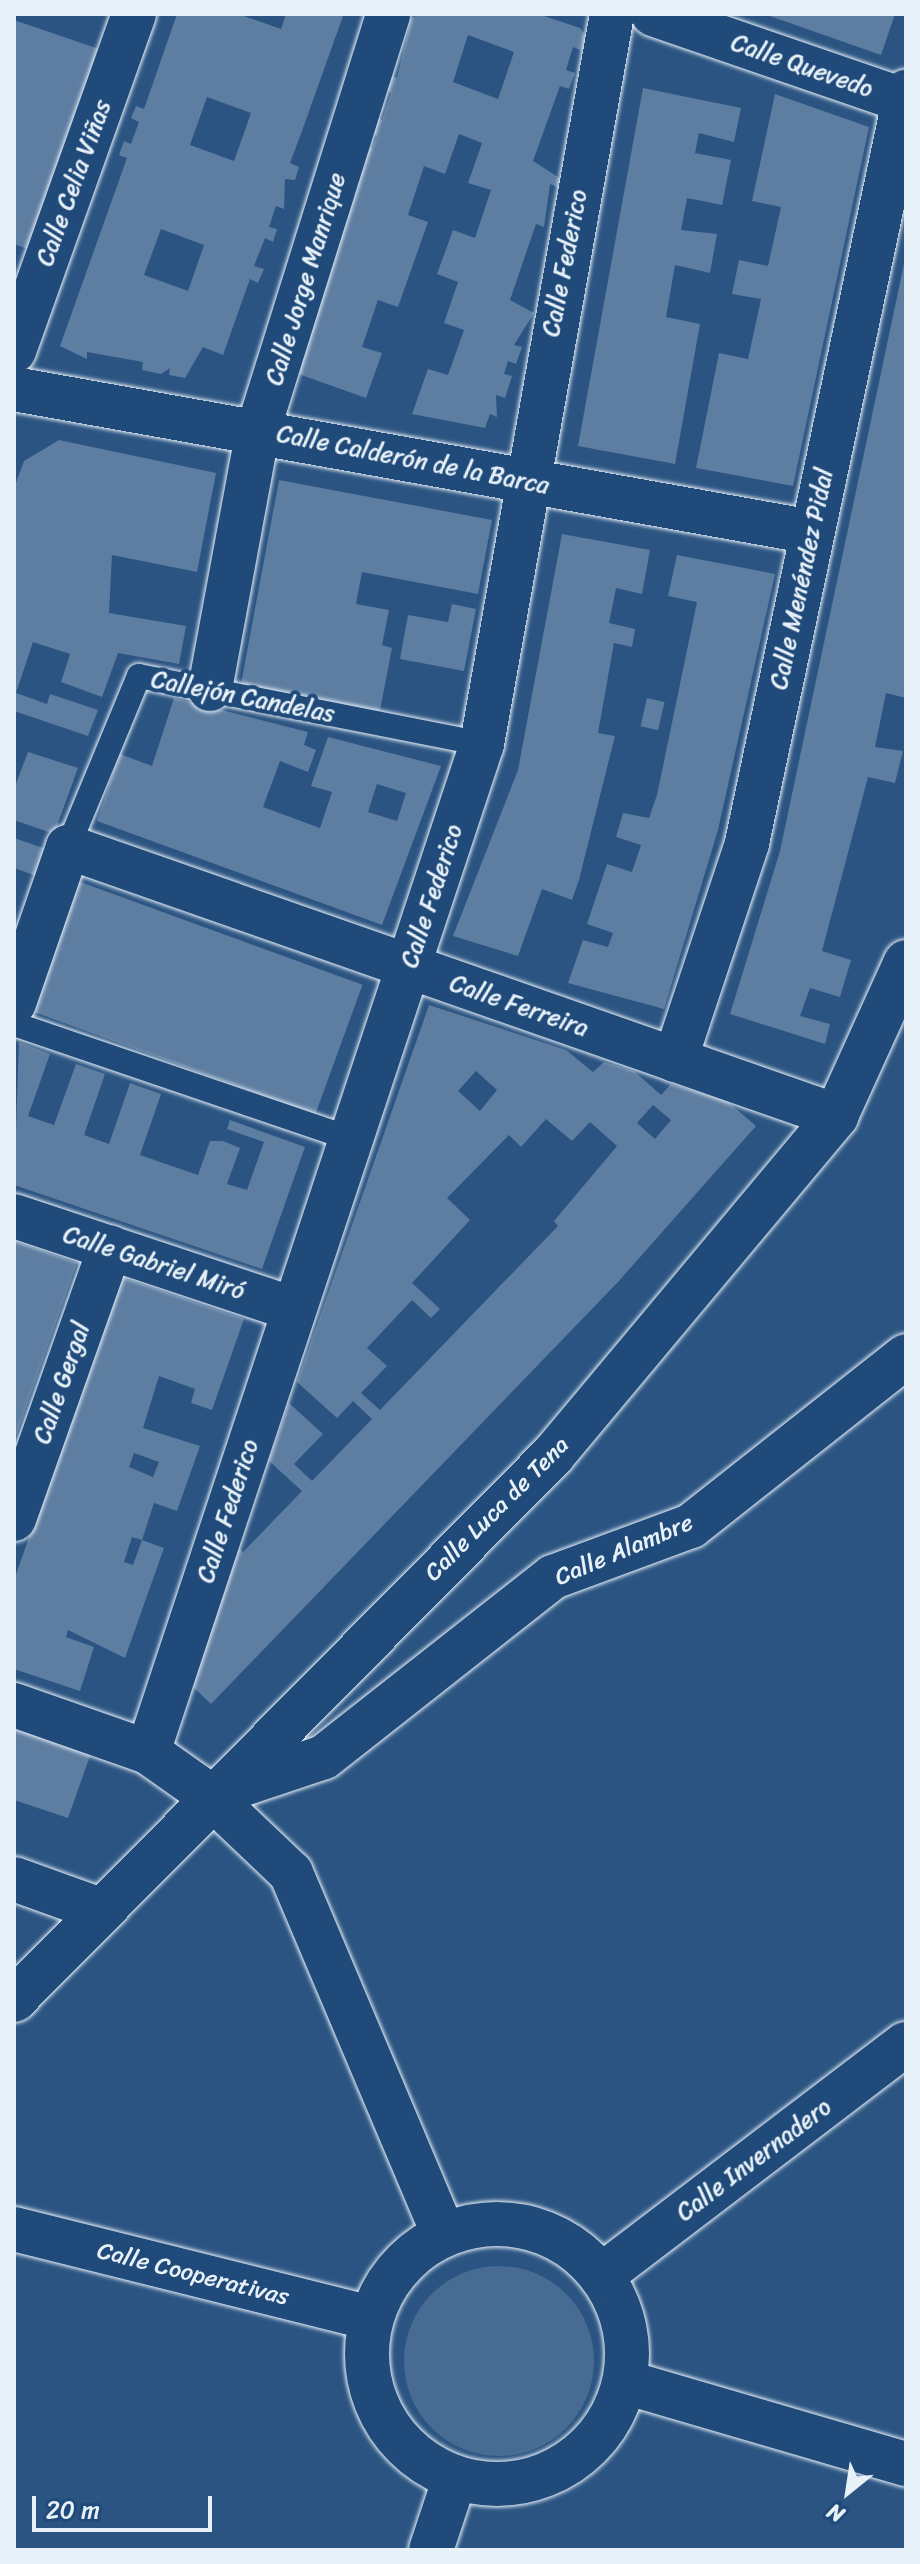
<!DOCTYPE html>
<meta charset="utf-8">
<style>
body{margin:0}
#map{position:relative;width:920px;height:2564px;overflow:hidden;background:#2b5482;font-family:Sriracha,sans-serif}
div>[style]{position:absolute}
[style*='--x']{left:calc(var(--x)*1px);top:calc(var(--y)*1px);width:calc(var(--w)*1px);rotate:calc(var(--a)*1deg)}
.green>*{inset:0;background:#476b93}
.round{border-radius:50%}
.building>*{inset:0;background:#5d7da1;transform-origin:0 0}
.roads{filter:drop-shadow(0 0 2px #e8f1f8) drop-shadow(0 0 2px #e8f1f8)}
.service>*{height:24px;margin:-12px;padding:0 12px;transform-origin:12px;border-radius:12px;background:#1f4a7a}
.minor>*{height:44px;margin:-22px;padding:0 22px;transform-origin:22px;border-radius:22px;background:#1f4a7a}
.minor>.ring{margin:-22px;padding:0;box-sizing:content-box;background:none;border:44px solid #1f4a7a;border-radius:50%}
.tertiary>*{height:44px;margin:-22px;padding:0 22px;transform-origin:22px;border-radius:22px;background:#1f4a7a}
span{translate:-50% -50%;white-space:nowrap;text-align:center;line-height:1.15;-webkit-text-stroke:8px #1f4a7a;paint-order:stroke}
.street-label{font-size:24px;color:#e8f1f8}
.frame{position:absolute;inset:0;border:16px solid #e8f1f8;pointer-events:none}
.north{position:absolute;left:808px;top:2452px;width:80px;height:80px;-webkit-text-stroke:6px #1f4a7a;paint-order:stroke;rotate:210deg;font-size:22px;font-weight:700;line-height:32px;text-align:center;color:#e8f1f8}
.north::after{content:'';display:block;margin:auto;width:28px;height:36px;background:#e8f1f8;clip-path:polygon(50% 0,100% 100%,50% 72%,0 100%)}
.scale{position:absolute;left:32px;top:2496px;width:180px;height:36px;box-sizing:border-box;border:4px solid #e8f1f8;border-top:0;padding-left:10px;font-size:24px;line-height:28px;white-space:nowrap;color:#e8f1f8;-webkit-text-stroke:6px #1f4a7a;paint-order:stroke}
</style>
<div id="map">
<div class="green">
<i class="round" style="left:404px;top:2266px;width:190px;height:190px"></i>
</div>
<div class="building">
<i style="clip-path:polygon(evenodd,177px 14px,238px 14px,281px 29px,286px 14px,353px 14px,343px 16px,302px 131px,290px 163px,299px 167px,295px 180px,285px 179px,284px 209px,276px 206px,269px 227px,277px 229px,273px 242px,265px 238px,254px 266px,264px 269px,258px 283px,250px 279px,223px 355px,203px 347px,185px 378px,169px 375px,170px 368px,161px 374px,142px 370px,143px 362px,87px 352px,87px 359px,60px 346px,127px 158px,119px 155px,124px 141px,131px 144px,139px 122px,131px 118px,136px 106px,144px 109px,177px 14px,207px 97px,251px 113px,234px 161px,190px 145px,207px 97px,177px 14px,161px 229px,204px 245px,188px 291px,144px 275px,161px 229px)"></i>
<i style="clip-path:polygon(evenodd,419px 14px,538px 14px,580px 28px,587px 38px,582px 51px,573px 47px,566px 70px,575px 73px,569px 89px,560px 86px,533px 161px,561px 179px,559px 188px,550px 184px,544px 227px,536px 224px,510px 300px,534px 313px,514px 345px,522px 347px,516px 364px,508px 361px,504px 374px,512px 376px,505px 398px,496px 395px,497px 417px,490px 414px,485px 428px,412px 414px,428px 369px,448px 375px,464px 330px,444px 323px,458px 282px,437px 274px,453px 230px,475px 238px,491px 190px,468px 183px,482px 143px,459px 134px,445px 174px,424px 166px,408px 215px,428px 222px,398px 307px,378px 300px,362px 347px,382px 353px,366px 398px,293px 372px,356px 194px,349px 191px,366px 165px,359px 164px,365px 146px,372px 148px,377px 136px,370px 133px,376px 118px,382px 120px,391px 93px,385px 90px,391px 76px,397px 78px,411px 19px,419px 14px,468px 35px,514px 52px,498px 99px,453px 82px,468px 35px)"></i>
<i style="clip-path:polygon(764px 14px,895px 14px,881px 55px)"></i>
<i style="clip-path:polygon(14px 20px,99px 49px,28px 249px,14px 244px)"></i>
<i style="clip-path:polygon(643px 88px,741px 108px,734px 142px,699px 133px,695px 153px,731px 160px,722px 205px,687px 198px,681px 230px,717px 234px,710px 273px,675px 265px,666px 317px,700px 324px,675px 464px,578px 446px)"></i>
<i style="clip-path:polygon(775px 94px,869px 127px,793px 486px,696px 468px,719px 353px,748px 359px,761px 299px,732px 294px,739px 260px,768px 266px,781px 207px,752px 201px)"></i>
<i style="clip-path:polygon(905px 259px,906px 698px,886px 693px,875px 747px,903px 751px,895px 783px,868px 777px,822px 951px,851px 960px,840px 997px,810px 988px,800px 1016px,830px 1024px,825px 1044px,730px 1014px,780px 851px)"></i>
<i style="clip-path:polygon(59px 440px,216px 473px,197px 572px,112px 555px,109px 613px,186px 626px,179px 664px,118px 653px,102px 697px,61px 682px,70px 654px,33px 642px,16px 693px,47px 704px,50px 694px,98px 710px,88px 736px,14px 711px,14px 488px,24px 461px)"></i>
<i style="clip-path:polygon(279px 480px,492px 520px,478px 594px,362px 572px,356px 604px,389px 610px,382px 645px,392px 648px,379px 715px,240px 689px)"></i>
<i style="clip-path:polygon(562px 534px,650px 550px,642px 594px,616px 588px,609px 623px,635px 629px,632px 647px,614px 643px,598px 733px,615px 736px,579px 880px,572px 900px,542px 889px,518px 956px,453px 936px,518px 770px)"></i>
<i style="clip-path:polygon(677px 555px,775px 574px,718px 830px,664px 1009px,568px 983px,583px 940px,608px 947px,613px 933px,587px 924px,607px 864px,632px 872px,641px 845px,616px 837px,623px 813px,649px 818px,657px 795px,697px 602px,668px 596px)"></i>
<i style="clip-path:polygon(452px 604px,476px 609px,464px 671px,400px 659px,408px 615px,448px 622px)"></i>
<i style="clip-path:polygon(evenodd,174px 698px,308px 732px,304px 745px,316px 750px,308px 772px,280px 761px,263px 807px,320px 828px,332px 792px,311px 786px,328px 737px,441px 766px,382px 925px,97px 821px,120px 754px,152px 766px,174px 698px,377px 784px,406px 793px,397px 821px,368px 812px,377px 784px)"></i>
<i style="left:647px;top:698px;width:18px;height:29px;rotate:13deg"></i>
<i style="clip-path:polygon(28px 752px,78px 768px,54px 834px,14px 820px,14px 789px)"></i>
<i style="clip-path:polygon(14px 838px,49px 850px,39px 877px,14px 868px)"></i>
<i style="left:75px;top:880px;width:306px;height:138px;rotate:20deg"></i>
<i style="clip-path:polygon(evenodd,429px 1005px,566px 1050px,593px 1072px,604px 1062px,634px 1071px,661px 1095px,671px 1084px,727px 1101px,756px 1126px,618px 1282px,211px 1704px,191px 1685px,239px 1548px,243px 1552px,302px 1491px,269px 1461px,289px 1403px,323px 1434px,294px 1464px,312px 1481px,372px 1419px,353px 1401px,337px 1418px,297px 1382px,429px 1005px,476px 1071px,497px 1090px,480px 1111px,458px 1091px,476px 1071px,429px 1005px,653px 1105px,671px 1120px,655px 1139px,637px 1123px,653px 1105px,429px 1005px,546px 1119px,572px 1141px,590px 1122px,617px 1146px,554px 1221px,558px 1226px,380px 1410px,361px 1393px,387px 1366px,367px 1348px,412px 1300px,431px 1318px,440px 1309px,412px 1283px,470px 1220px,447px 1198px,509px 1135px,521px 1147px,546px 1119px)"></i>
<i style="clip-path:polygon(19px 1042px,50px 1054px,28px 1116px,54px 1125px,76px 1064px,105px 1074px,84px 1135px,109px 1144px,130px 1083px,161px 1094px,140px 1155px,198px 1175px,210px 1141px,223px 1141px,240px 1148px,227px 1184px,247px 1190px,264px 1142px,227px 1129px,230px 1120px,305px 1147px,262px 1269px,14px 1185px)"></i>
<i style="clip-path:polygon(14px 1241px,77px 1263px,14px 1442px)"></i>
<i style="clip-path:polygon(evenodd,121px 1277px,244px 1319px,212px 1410px,191px 1403px,195px 1389px,159px 1376px,143px 1428px,200px 1446px,177px 1511px,154px 1503px,142px 1540px,132px 1537px,124px 1562px,133px 1565px,142px 1540px,164px 1548px,125px 1658px,68px 1630px,66px 1637px,94px 1647px,80px 1691px,14px 1669px,14px 1580px,121px 1277px,134px 1453px,159px 1462px,153px 1477px,129px 1467px,134px 1453px)"></i>
<i style="clip-path:polygon(14px 1726px,91px 1753px,68px 1818px,14px 1800px)"></i>
</div>
<div class="roads">
<div class="service">
<i style="--x:68;--y:847;--w:185;--a:-67.5"></i>
<i style="--x:139;--y:676;--w:350;--a:11.2"></i>
<i style="--x:14;--y:1024;--w:356;--a:18.8"></i>
</div>
<div class="minor">
<i style="--x:653;--y:14;--w:268;--a:19"></i>
<i style="--x:14;--y:351;--w:358;--a:-70.4"></i>
<i style="--x:14;--y:389;--w:811;--a:10.16"></i>
<i style="--x:210;--y:689;--w:263;--a:-79.5"></i>
<i style="--x:258;--y:430;--w:436;--a:-72.6"></i>
<i style="--x:14;--y:1003;--w:165;--a:-70.9"></i>
<i style="--x:68;--y:847;--w:814;--a:19.3"></i>
<i style="--x:675;--y:1060;--w:229;--a:-71.6"></i>
<i style="--x:747;--y:843;--w:768;--a:-78.05"></i>
<i style="--x:14;--y:1216;--w:295;--a:18.4"></i>
<i style="--x:14;--y:1519;--w:288;--a:-70.5"></i>
<i style="--x:14;--y:1705;--w:142;--a:19.3"></i>
<i style="--x:148;--y:1752;--w:75;--a:35.2"></i>
<i style="--x:209;--y:1795;--w:113;--a:43.6"></i>
<i style="--x:291;--y:1873;--w:393;--a:67.1"></i>
<i style="--x:148;--y:1752;--w:1062;--a:-71.67"></i>
<i style="--x:482;--y:744;--w:741;--a:-79.9"></i>
<i style="--x:211;--y:1795;--w:119;--a:-18.6"></i>
<i style="--x:324;--y:1757;--w:291;--a:-38.2"></i>
<i style="--x:553;--y:1577;--w:147;--a:-20.3"></i>
<i style="--x:691;--y:1526;--w:274;--a:-38.3"></i>
<i style="--x:14;--y:1879;--w:91;--a:19.8"></i>
<i class="ring" style="left:367px;top:2224px;width:216px;height:216px"></i>
<i style="--x:14;--y:2229;--w:368;--a:14"></i>
<i style="--x:601;--y:2276;--w:383;--a:-37.3"></i>
<i style="--x:625;--y:2382;--w:293;--a:16.3"></i>
<i style="--x:431;--y:2550;--w:76;--a:-71.6"></i>
</div>
<div class="tertiary">
<i style="--x:14;--y:2000;--w:767;--a:-45.32"></i>
<i style="--x:553;--y:1455;--w:442;--a:-50.1"></i>
<i style="--x:836;--y:1116;--w:169;--a:-65.6"></i>
</div>
</div>
<div class="street-label">
<span style="left:802px;top:66px;rotate:19deg">Calle Quevedo</span>
<span style="left:74px;top:183px;rotate:-70deg">Calle Celia Viñas</span>
<span style="left:565px;top:263px;rotate:-79deg">Calle Federico</span>
<span style="left:306px;top:279px;rotate:-73deg">Calle Jorge Manrique</span>
<span style="left:413px;top:460px;rotate:11deg">Calle Calderón de la Barca</span>
<span style="left:802px;top:579px;rotate:-78deg">Calle Menéndez Pidal</span>
<span style="left:243px;top:697px;rotate:11deg">Callejón Candelas</span>
<span style="left:432px;top:896px;rotate:-72deg">Calle Federico</span>
<span style="left:519px;top:1006px;rotate:19deg">Calle Ferreira</span>
<span style="left:154px;top:1263px;rotate:18deg">Calle Gabriel Miró</span>
<span style="left:62px;top:1383px;rotate:-71deg">Calle Gergal</span>
<span style="left:497px;top:1509px;rotate:-45deg">Calle Luca de Tena</span>
<span style="left:228px;top:1511px;rotate:-72deg">Calle Federico</span>
<span style="left:624px;top:1550px;rotate:-23deg">Calle Alambre</span>
<span style="left:754px;top:2160px;rotate:-37deg">Calle Invernadero</span>
<span style="left:193px;top:2274px;rotate:14deg">Calle Cooperativas</span>
</div>
<div class="frame"></div>
<div class="north">N</div>
<div class="scale">20 m</div>
</div>
